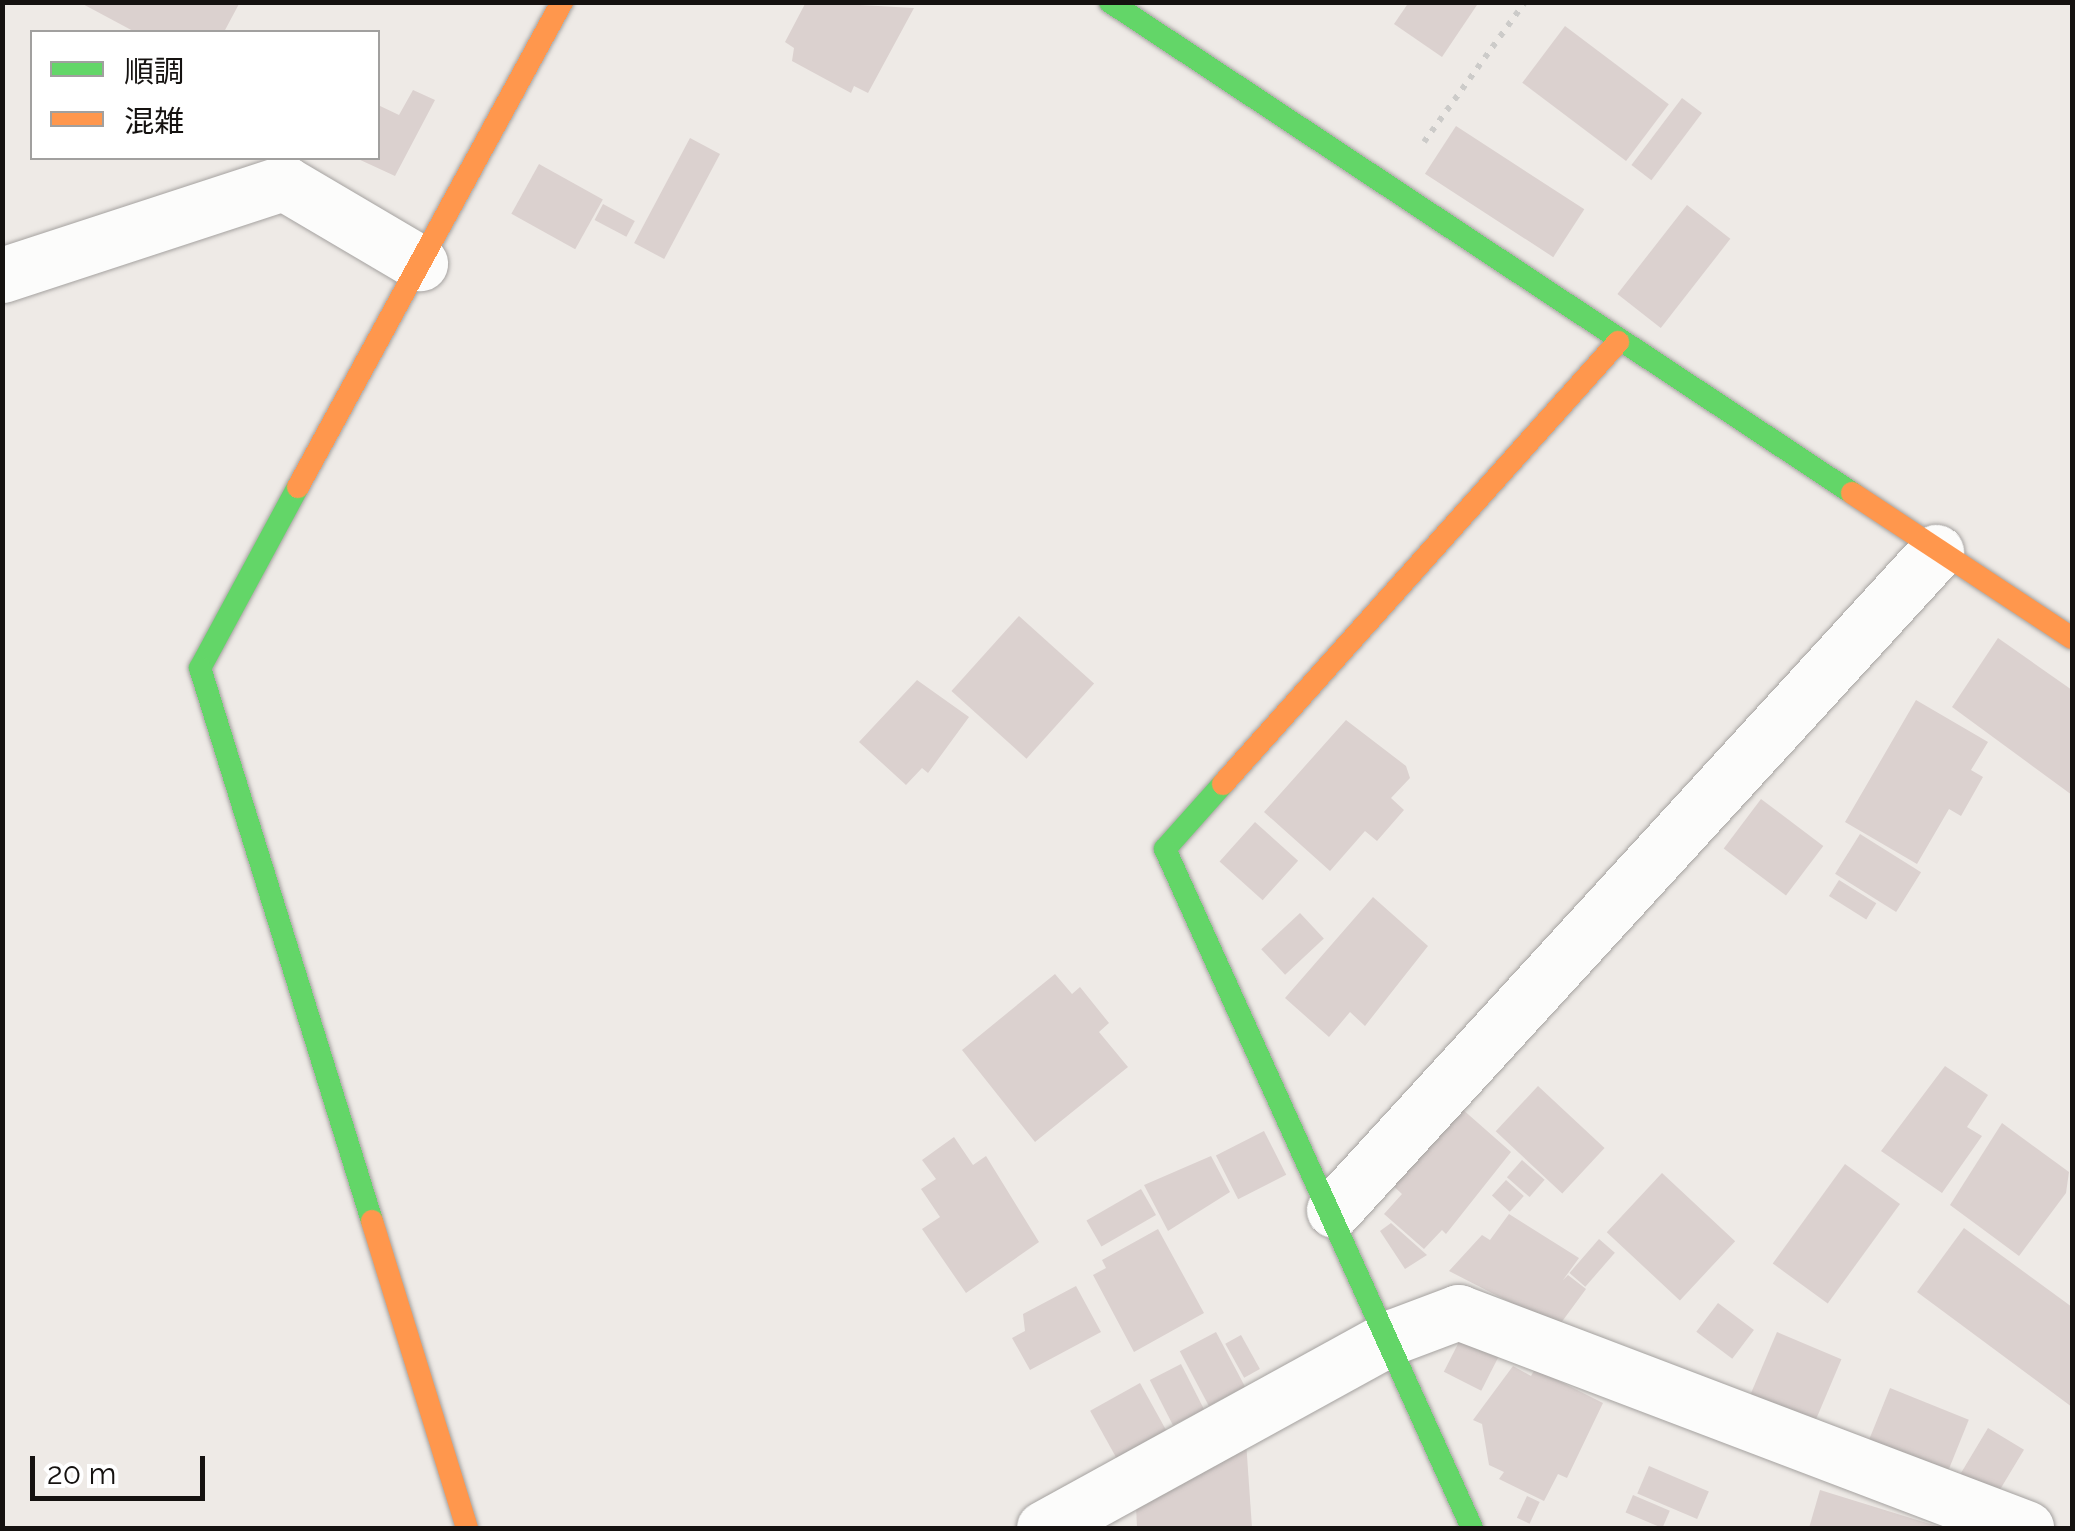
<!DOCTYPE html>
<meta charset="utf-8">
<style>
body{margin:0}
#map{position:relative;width:2075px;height:1531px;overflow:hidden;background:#eeeae6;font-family:Raleway,"Noto Sans JP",sans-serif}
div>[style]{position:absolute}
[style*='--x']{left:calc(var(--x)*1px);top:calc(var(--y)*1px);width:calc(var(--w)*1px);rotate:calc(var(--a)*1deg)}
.building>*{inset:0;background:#dbd1cf;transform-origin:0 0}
.path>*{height:6px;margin-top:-3px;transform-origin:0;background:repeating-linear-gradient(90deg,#cccbc9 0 5px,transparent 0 13px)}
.roads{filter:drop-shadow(0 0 2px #a5a2a0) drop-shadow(0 0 2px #a5a2a0)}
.street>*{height:55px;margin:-27.5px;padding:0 27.5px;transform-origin:27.5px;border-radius:27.5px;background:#fcfcfb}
.fast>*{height:22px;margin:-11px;padding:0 11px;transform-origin:11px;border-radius:11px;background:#63d668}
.slow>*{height:22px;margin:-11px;padding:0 11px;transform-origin:11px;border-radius:11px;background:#ff974d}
span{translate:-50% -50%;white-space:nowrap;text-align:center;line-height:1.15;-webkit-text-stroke:10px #fff;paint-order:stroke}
.frame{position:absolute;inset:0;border:5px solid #151210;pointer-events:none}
.legend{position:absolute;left:30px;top:30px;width:350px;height:130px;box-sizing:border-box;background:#fff;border:2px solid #a1a09f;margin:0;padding:12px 18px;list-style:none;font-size:30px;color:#151210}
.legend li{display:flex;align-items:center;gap:20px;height:50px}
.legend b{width:50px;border:2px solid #a1a09f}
.scale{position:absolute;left:30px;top:1456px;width:175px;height:45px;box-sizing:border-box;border:5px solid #151210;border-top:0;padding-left:12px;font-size:30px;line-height:35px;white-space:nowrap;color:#151210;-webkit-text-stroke:8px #fff;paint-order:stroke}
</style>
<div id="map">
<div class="building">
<i style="clip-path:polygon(79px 2px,240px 2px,224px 32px,135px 32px)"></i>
<i style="clip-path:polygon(806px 2px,914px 8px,868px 93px,854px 86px,851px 93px,792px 61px,794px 48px,785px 42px)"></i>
<i style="clip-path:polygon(1409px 2px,1479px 2px,1442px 57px,1394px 24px)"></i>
<i style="left:1565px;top:26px;width:130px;height:71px;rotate:37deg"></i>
<i style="clip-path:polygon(413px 90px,435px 100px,395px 176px,356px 158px,378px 158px,378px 105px,399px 115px)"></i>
<i style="left:1682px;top:98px;width:25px;height:84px;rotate:37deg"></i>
<i style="left:1456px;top:126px;width:153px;height:57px;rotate:33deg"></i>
<i style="left:690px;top:138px;width:34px;height:119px;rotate:28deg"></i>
<i style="left:539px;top:164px;width:73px;height:57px;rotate:29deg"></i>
<i style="left:603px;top:204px;width:36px;height:18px;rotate:28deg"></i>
<i style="left:1687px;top:205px;width:55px;height:113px;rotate:38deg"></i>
<i style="left:1019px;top:616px;width:101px;height:101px;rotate:42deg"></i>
<i style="clip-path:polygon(1998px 638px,2072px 690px,2072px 795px,1952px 707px)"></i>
<i style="clip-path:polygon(917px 680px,969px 717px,928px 773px,922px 768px,906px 785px,859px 742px)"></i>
<i style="clip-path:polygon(1916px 700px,1988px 742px,1971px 770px,1983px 777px,1961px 816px,1949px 809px,1917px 864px,1845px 822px)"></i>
<i style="clip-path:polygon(1346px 720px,1406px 766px,1410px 778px,1391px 798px,1404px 810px,1377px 841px,1365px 831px,1330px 871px,1264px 812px)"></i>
<i style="left:1761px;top:799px;width:78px;height:62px;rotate:37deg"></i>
<i style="left:1255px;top:822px;width:58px;height:53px;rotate:42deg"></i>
<i style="left:1860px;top:834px;width:72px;height:47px;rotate:32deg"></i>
<i style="left:1839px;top:880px;width:44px;height:19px;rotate:32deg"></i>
<i style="clip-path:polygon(1373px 897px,1428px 946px,1365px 1026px,1350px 1012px,1329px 1037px,1285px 998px)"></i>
<i style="left:1300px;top:913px;width:35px;height:53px;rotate:47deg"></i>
<i style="clip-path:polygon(1055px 974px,1072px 994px,1080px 987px,1109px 1023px,1099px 1032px,1128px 1067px,1035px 1142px,962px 1050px)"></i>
<i style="clip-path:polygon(1945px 1066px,1988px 1095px,1967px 1127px,1982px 1136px,1942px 1193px,1881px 1151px)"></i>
<i style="left:1538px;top:1086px;width:91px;height:62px;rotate:43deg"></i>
<i style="clip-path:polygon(1461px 1108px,1511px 1152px,1446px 1234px,1442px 1230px,1424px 1249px,1384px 1214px,1402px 1194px,1388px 1181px)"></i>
<i style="clip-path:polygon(2002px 1123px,2069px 1172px,2066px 1193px,2019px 1256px,1950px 1205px)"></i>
<i style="left:1264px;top:1131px;width:49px;height:54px;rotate:63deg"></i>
<i style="clip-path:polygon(954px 1137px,973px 1165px,986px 1156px,1039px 1242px,966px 1293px,922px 1229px,940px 1217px,921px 1189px,936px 1179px,922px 1160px)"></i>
<i style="clip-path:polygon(1211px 1156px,1230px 1192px,1168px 1231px,1144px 1185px)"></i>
<i style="left:1522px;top:1160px;width:30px;height:23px;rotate:41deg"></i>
<i style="left:1845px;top:1164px;width:68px;height:123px;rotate:36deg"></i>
<i style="left:1662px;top:1173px;width:100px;height:81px;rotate:43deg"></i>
<i style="left:1506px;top:1180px;width:24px;height:21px;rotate:42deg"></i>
<i style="left:1141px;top:1189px;width:30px;height:63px;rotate:60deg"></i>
<i style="clip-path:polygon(1509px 1214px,1579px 1258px,1563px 1280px,1568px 1275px,1586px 1289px,1558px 1327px,1449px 1271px,1482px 1235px,1490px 1240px)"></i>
<i style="clip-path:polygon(1391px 1223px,1427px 1255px,1405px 1269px,1380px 1231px)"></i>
<i style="clip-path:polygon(1964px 1228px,2072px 1307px,2072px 1407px,1917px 1292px)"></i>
<i style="clip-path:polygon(1158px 1229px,1204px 1313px,1134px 1352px,1093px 1275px,1106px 1268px,1102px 1260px)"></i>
<i style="left:1599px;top:1239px;width:21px;height:45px;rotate:41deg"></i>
<i style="clip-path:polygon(1076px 1286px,1101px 1332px,1030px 1370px,1012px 1338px,1025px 1331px,1023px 1314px)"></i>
<i style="left:1718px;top:1303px;width:45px;height:36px;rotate:37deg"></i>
<i style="left:1216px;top:1332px;width:62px;height:41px;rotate:62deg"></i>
<i style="left:1777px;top:1332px;width:70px;height:72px;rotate:23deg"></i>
<i style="left:1241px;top:1335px;width:39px;height:18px;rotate:61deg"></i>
<i style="left:1462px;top:1336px;width:42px;height:40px;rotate:27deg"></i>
<i style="left:1181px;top:1364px;width:51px;height:35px;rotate:63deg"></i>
<i style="clip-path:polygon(1513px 1366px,1531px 1376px,1535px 1369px,1603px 1403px,1567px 1478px,1558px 1474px,1544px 1501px,1499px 1479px,1504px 1472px,1489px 1465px,1482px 1424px,1473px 1420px)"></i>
<i style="left:1140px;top:1383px;width:54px;height:57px;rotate:61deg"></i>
<i style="left:1890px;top:1388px;width:85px;height:65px;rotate:22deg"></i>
<i style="left:1988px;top:1428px;width:42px;height:60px;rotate:31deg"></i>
<i style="clip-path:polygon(1246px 1441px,1252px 1528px,1137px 1528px,1136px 1505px)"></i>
<i style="left:1649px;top:1466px;width:65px;height:30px;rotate:23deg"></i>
<i style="clip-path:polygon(1820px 1490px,1943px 1528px,1809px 1528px)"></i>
<i style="left:1633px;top:1495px;width:40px;height:19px;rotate:23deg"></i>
<i style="left:1527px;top:1496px;width:14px;height:24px;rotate:25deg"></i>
</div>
<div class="path">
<i style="--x:1424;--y:142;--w:173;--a:-54.2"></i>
</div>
<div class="roads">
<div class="street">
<i style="--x:2;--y:275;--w:297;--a:-18.1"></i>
<i style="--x:284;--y:183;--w:158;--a:30.5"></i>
<i style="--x:1334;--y:1210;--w:892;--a:-47.54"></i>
<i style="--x:1044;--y:1528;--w:397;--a:-28.8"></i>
<i style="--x:1392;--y:1337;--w:71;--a:-20.7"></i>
<i style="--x:1458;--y:1312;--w:608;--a:20.82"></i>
</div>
<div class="fast">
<i style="--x:1110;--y:2;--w:890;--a:33.49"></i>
<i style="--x:298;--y:487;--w:206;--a:118.4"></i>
<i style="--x:200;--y:668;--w:579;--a:72.72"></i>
<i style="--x:1223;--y:784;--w:87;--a:131.7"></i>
<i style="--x:1165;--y:849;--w:745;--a:65.67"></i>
</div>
<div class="slow">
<i style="--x:298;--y:487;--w:552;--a:-61.44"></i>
<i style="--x:1852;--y:493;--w:263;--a:33.4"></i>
<i style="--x:1223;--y:784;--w:593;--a:-48.21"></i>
<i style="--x:372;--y:1221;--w:321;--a:72.8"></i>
</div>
</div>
<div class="frame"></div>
<ul class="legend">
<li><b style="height:12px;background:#63d668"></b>順調</li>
<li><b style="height:12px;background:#ff974d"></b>混雑</li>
</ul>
<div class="scale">20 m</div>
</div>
